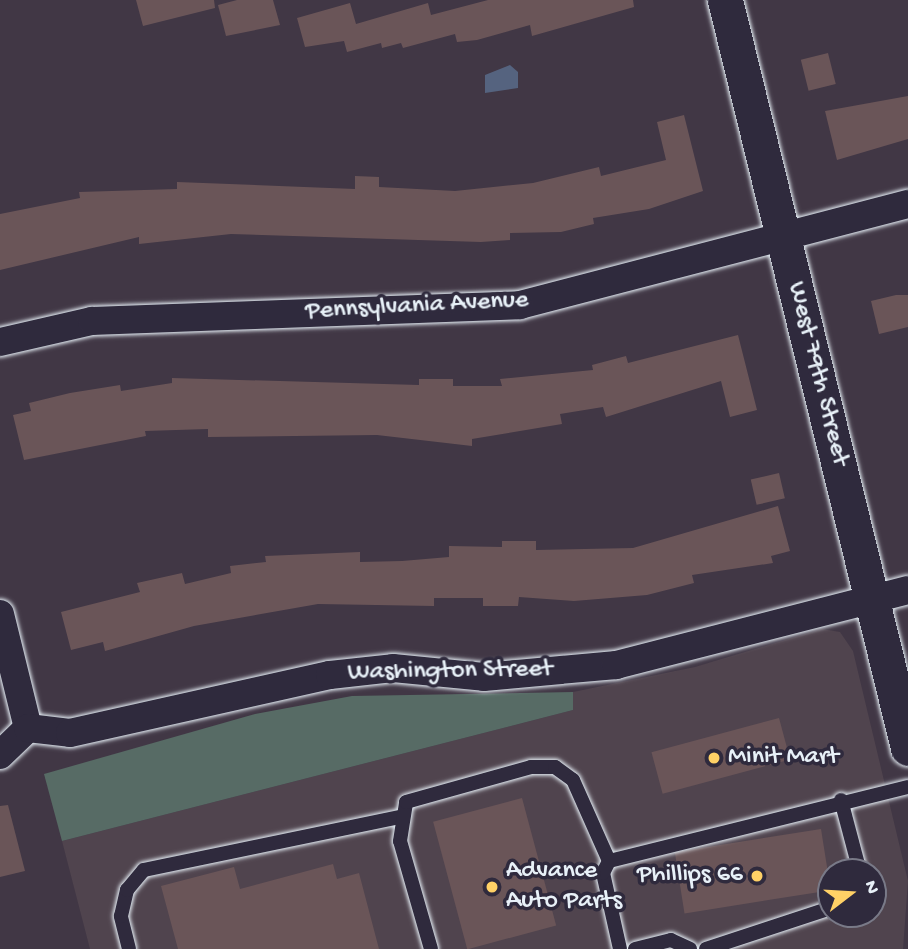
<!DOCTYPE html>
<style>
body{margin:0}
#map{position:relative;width:908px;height:949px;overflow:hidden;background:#413745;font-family:"Gochi Hand",sans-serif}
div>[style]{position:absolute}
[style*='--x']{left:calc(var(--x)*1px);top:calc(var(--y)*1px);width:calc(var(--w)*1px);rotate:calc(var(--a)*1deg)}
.built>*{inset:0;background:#50444e}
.green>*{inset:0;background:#576b65}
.water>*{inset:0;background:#55637f}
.building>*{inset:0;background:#6a5558;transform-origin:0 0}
.roads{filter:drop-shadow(0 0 2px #e8f1f8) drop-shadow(0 0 2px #e8f1f8)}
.service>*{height:14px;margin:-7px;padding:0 7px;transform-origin:7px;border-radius:7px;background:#2f2a3d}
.minor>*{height:28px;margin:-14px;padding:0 14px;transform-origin:14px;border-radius:14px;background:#2f2a3d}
.tertiary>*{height:35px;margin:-17.5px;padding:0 17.5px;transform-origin:17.5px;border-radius:17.5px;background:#2f2a3d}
.dots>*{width:19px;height:19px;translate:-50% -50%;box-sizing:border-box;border:4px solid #2f2a3d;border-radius:50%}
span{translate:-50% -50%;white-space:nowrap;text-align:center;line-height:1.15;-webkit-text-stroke:7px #2f2a3d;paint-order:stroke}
.street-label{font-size:26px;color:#e8f1f8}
.poi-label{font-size:26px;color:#e8f1f8}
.left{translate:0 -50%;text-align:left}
.right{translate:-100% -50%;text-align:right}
.north{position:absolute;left:817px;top:858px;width:70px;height:70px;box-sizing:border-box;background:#2f2a3d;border:2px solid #797a88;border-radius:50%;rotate:73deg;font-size:19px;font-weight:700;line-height:28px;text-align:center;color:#e8f1f8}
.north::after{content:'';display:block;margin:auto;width:24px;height:32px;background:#ffd166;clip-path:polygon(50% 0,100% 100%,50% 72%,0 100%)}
</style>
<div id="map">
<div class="built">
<i style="clip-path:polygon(evenodd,822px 629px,840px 632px,853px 651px,908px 881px,903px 949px,90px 949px,62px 841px,573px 710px,573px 692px,695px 667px,822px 629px,831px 872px,873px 872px,873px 914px,831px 914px,831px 872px)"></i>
</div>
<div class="green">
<i style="clip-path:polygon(573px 692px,573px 710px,62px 841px,44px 774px,255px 714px,352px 696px)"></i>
</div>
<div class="water">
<i style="clip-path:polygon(510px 65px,518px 72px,518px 88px,485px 93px,485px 75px)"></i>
</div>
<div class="building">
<i style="clip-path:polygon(136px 0,214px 0,215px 8px,143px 26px)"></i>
<i style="clip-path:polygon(237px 0,273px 0,280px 25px,226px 36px,218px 5px)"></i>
<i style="clip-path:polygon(488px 0,633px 0,634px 7px,532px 36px,530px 25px,477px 40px,457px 42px,455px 34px,403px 48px,401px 43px,382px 48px,381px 43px,347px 52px,344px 41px,305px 47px,297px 18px,350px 3px,356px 24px,428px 3px,431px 15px)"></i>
<i style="left:828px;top:53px;width:32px;height:28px;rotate:76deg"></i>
<i style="clip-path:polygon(908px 96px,908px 139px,837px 160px,825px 111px)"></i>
<i style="clip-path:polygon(684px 115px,703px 191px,649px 209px,593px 218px,594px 224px,561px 232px,510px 233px,510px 240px,481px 242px,231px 234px,139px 244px,139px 237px,0 270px,0 214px,80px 198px,79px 192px,177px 189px,177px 182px,355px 189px,355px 176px,379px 177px,379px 187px,455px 191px,533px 183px,599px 167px,601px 176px,666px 160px,657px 122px)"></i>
<i style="clip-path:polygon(896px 295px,908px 295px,908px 327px,879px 334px,871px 301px)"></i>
<i style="clip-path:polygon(738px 335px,757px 410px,730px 417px,721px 381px,606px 417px,603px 407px,560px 414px,562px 424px,472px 439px,472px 446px,377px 435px,208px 437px,208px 429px,145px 431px,146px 436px,24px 460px,13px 415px,31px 411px,29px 403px,70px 393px,120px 385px,121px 391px,172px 383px,172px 378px,419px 385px,419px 379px,453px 379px,453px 386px,502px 386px,500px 379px,593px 370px,592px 365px,626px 356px,628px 363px)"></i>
<i style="left:779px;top:473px;width:26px;height:29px;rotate:77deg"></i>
<i style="clip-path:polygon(778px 506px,790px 551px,771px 556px,773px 563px,692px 575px,694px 583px,647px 595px,574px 601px,519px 597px,518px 606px,483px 606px,483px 598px,434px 598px,434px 606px,318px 604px,194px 626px,105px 651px,103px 642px,71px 650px,61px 612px,140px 592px,137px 583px,182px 573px,185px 584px,231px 573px,230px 566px,266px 562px,265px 556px,360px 552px,360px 562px,402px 561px,449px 557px,449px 546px,502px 547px,502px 541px,536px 541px,536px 550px,633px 548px)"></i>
<i style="left:779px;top:718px;width:43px;height:132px;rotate:75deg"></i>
<i style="left:522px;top:798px;width:132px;height:92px;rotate:75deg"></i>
<i style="clip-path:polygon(8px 805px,25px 871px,0 877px,0 806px)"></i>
<i style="left:821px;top:829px;width:62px;height:148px;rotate:81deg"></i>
<i style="clip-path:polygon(333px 864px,337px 879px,359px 873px,379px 949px,178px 949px,161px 886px,234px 867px,240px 889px)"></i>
</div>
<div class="roads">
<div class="service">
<i style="--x:841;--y:800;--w:74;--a:75.2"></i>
<i style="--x:129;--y:949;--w:34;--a:-104"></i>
<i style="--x:121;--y:916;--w:27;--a:-77"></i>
<i style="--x:127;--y:890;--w:26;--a:-50"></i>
<i style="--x:144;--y:870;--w:262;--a:-11.7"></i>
<i style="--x:431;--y:949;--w:112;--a:-106"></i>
<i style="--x:400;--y:841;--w:39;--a:-81"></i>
<i style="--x:406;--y:802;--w:130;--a:-15.6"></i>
<i style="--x:531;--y:767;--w:24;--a:0"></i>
<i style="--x:555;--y:767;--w:22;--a:36"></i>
<i style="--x:573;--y:780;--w:89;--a:66"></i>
<i style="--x:620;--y:949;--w:78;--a:-102.6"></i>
<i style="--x:603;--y:873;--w:13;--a:-63"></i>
<i style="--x:609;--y:861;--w:308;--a:-13.9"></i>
<i style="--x:635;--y:949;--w:37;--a:-14"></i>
<i style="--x:671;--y:940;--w:21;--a:25"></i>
<i style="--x:706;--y:949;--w:132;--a:-18.2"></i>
</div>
<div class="minor">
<i style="--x:0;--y:342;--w:94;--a:-12.9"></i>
<i style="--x:92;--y:321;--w:428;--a:-2.1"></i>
<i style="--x:520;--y:305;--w:401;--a:-14.6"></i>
<i style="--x:0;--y:614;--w:117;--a:76.2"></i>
<i style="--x:0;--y:755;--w:39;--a:-44"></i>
<i style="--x:28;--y:728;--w:42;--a:6.8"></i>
<i style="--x:70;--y:733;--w:266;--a:-12.6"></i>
<i style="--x:330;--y:675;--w:63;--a:-6.3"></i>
<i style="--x:393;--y:668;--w:91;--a:5.6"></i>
<i style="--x:484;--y:677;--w:133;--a:-5.2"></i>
<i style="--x:616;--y:665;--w:301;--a:-14.4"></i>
</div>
<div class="tertiary">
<i style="--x:725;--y:0;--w:770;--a:76.25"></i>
</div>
</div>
<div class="dots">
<i style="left:714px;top:758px;background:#ffd166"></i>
<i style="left:757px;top:876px;background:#ffd166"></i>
<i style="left:492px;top:887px;background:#ffd166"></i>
</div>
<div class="street-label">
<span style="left:417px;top:307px;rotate:-3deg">Pennsylvania Avenue</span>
<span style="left:817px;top:374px;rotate:76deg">West 79th Street</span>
<span style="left:450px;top:672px;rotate:-1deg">Washington Street</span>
</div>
<div class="poi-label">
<span class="left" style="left:728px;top:758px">Minit Mart</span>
<span class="left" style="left:506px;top:887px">Advance<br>Auto Parts</span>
<span class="right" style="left:743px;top:876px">Phillips 66</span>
</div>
<div class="north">N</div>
</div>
